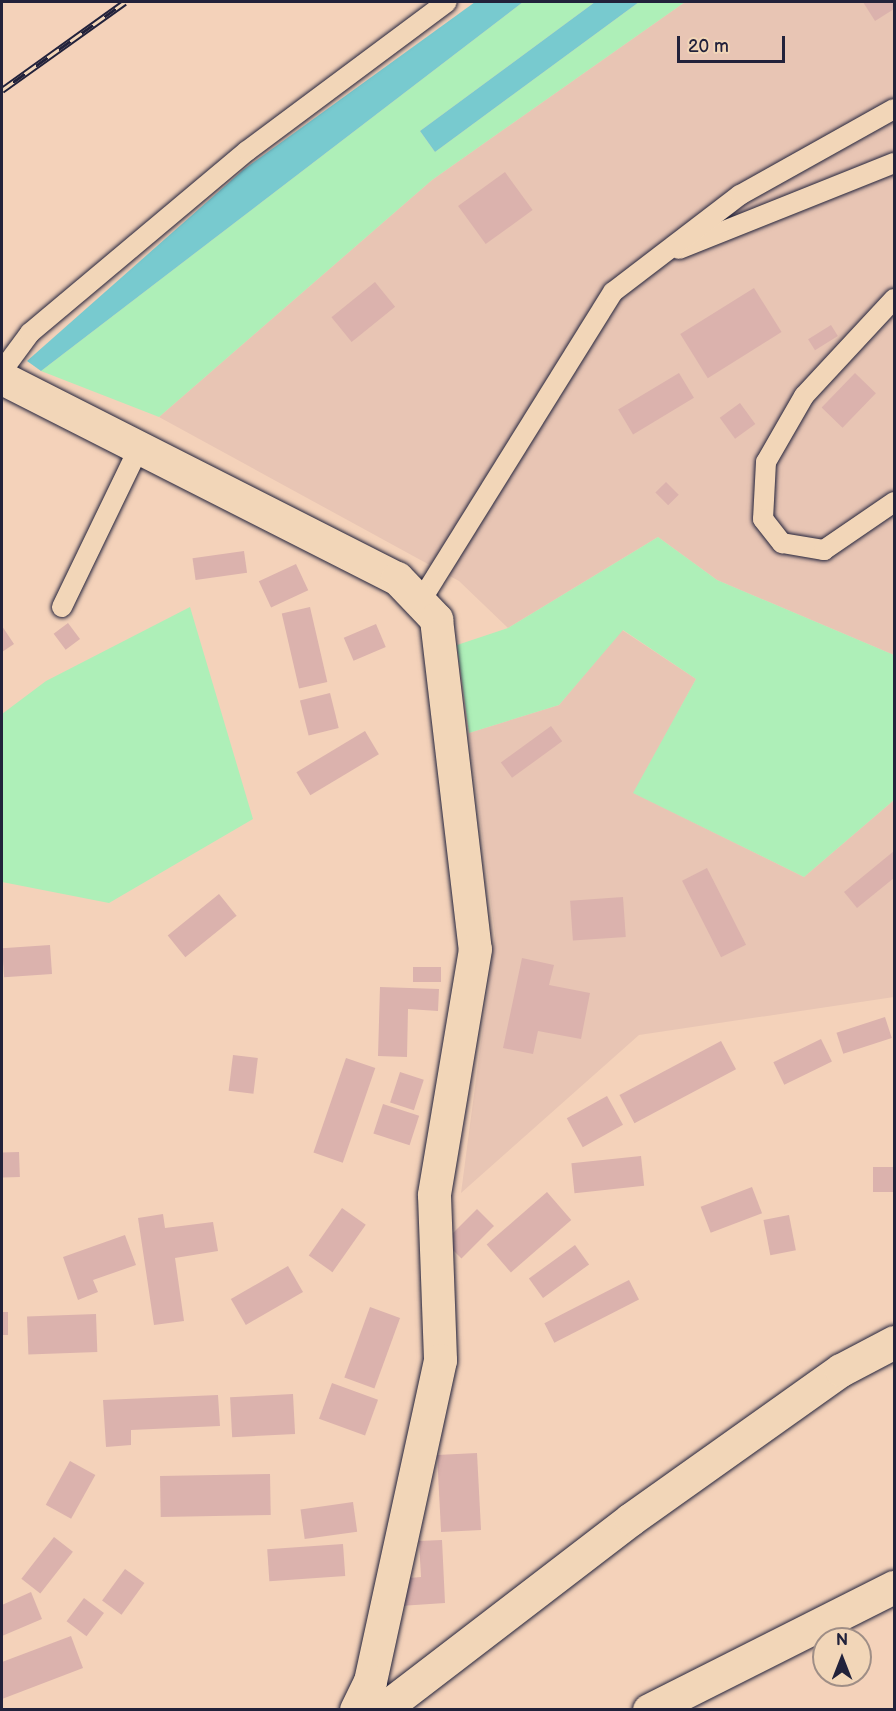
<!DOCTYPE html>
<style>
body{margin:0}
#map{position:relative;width:896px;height:1711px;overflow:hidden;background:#f4d2ba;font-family:"Balsamiq Sans",sans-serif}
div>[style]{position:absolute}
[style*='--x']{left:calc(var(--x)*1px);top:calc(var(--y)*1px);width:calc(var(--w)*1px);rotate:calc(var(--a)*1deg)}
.built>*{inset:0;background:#e8c5b4}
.green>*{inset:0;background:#aeefb8}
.water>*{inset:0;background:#78cacf}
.building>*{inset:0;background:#dbb2ad;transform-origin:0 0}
.roads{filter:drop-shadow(0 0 2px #22223b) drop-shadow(0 0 2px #22223b)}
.service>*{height:20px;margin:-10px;padding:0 10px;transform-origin:10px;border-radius:10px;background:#f2d6b8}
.minor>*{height:33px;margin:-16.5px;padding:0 16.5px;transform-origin:16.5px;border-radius:16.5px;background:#f2d6b8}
.rail>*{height:7px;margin-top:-3.5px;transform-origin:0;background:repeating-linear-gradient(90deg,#f2d6b8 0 14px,#22223b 0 28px);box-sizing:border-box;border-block:2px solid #22223b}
span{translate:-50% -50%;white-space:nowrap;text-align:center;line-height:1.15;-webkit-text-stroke:4.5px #f2d6b8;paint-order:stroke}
.frame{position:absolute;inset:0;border:3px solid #22223b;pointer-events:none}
.north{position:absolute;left:812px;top:1627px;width:60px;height:60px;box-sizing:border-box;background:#f2d6b8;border:2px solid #9f8e86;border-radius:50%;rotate:0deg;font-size:16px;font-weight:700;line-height:24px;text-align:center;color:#22223b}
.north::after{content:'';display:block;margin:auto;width:21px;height:27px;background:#22223b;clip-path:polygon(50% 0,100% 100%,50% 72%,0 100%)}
.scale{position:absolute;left:677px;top:36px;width:108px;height:27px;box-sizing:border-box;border:3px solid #22223b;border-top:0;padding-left:8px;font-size:18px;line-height:21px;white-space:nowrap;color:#22223b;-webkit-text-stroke:4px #f2d6b8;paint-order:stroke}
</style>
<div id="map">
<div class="built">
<i style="clip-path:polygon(685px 2px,894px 2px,894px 655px,717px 580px,658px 537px,508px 628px,459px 581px,159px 417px,432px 180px)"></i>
<i style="clip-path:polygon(622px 630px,696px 679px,634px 793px,804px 877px,894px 800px,894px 997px,639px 1035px,461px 1193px,495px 935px,469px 733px,559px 705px)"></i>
</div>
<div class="green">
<i style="clip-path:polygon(523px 2px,595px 2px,420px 131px,435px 152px,639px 2px,685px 2px,432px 180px,159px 417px,41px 371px)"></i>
<i style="clip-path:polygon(658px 537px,717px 580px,894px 655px,894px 800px,804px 877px,633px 793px,696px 679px,623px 630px,559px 705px,469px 733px,457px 645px,508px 628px)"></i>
<i style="clip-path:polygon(190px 607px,253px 819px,109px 903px,2px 882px,2px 714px,46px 681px)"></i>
</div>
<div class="water">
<i style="clip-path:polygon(475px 2px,523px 2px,41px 371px,27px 361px,243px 170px)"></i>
<i style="clip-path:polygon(595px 2px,639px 2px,435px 152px,420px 131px)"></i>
</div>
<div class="building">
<i style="clip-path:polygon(863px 2px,894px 2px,894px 9px,875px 21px)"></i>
<i style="left:505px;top:172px;width:47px;height:58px;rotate:54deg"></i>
<i style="left:375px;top:282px;width:32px;height:56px;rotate:51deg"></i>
<i style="left:754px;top:288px;width:52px;height:87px;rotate:58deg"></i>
<i style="left:831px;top:325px;width:13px;height:27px;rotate:58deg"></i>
<i style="left:679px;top:373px;width:29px;height:71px;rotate:59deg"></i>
<i style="left:855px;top:373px;width:29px;height:48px;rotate:44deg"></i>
<i style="left:740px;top:403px;width:26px;height:25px;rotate:54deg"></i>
<i style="left:666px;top:482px;width:18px;height:15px;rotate:45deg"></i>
<i style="left:244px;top:551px;width:22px;height:52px;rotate:82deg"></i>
<i style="left:296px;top:564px;width:29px;height:41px;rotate:65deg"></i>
<i style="left:310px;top:607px;width:77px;height:29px;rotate:77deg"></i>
<i style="left:68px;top:623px;width:20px;height:18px;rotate:53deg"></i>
<i style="left:376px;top:624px;width:25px;height:35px;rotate:67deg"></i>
<i style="clip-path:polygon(2px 626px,14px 644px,2px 652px)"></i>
<i style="left:330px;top:693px;width:36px;height:31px;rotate:76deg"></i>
<i style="left:551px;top:726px;width:19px;height:62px;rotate:54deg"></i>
<i style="left:365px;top:731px;width:27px;height:80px;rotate:59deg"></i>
<i style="clip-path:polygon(894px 851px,894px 878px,857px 908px,844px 892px)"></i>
<i style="left:707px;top:868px;width:86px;height:28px;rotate:63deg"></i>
<i style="left:219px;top:894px;width:28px;height:66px;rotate:51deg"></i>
<i style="left:623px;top:897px;width:40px;height:53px;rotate:86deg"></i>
<i style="left:50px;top:945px;width:29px;height:48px;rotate:86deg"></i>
<i style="clip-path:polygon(522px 958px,554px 965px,549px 985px,590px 993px,581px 1039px,538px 1031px,533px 1054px,503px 1048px)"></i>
<i style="left:413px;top:967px;width:28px;height:15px"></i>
<i style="clip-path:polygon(380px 987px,439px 989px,438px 1011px,408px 1009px,407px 1057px,378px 1056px)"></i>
<i style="left:885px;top:1017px;width:22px;height:51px;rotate:72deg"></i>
<i style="left:821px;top:1039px;width:25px;height:53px;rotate:64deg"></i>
<i style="left:721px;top:1041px;width:32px;height:115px;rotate:62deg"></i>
<i style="left:233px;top:1055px;width:25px;height:36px;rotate:7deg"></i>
<i style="left:346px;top:1058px;width:31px;height:100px;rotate:19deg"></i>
<i style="left:400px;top:1072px;width:25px;height:32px;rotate:18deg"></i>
<i style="left:607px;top:1096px;width:33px;height:46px;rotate:61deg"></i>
<i style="left:383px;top:1104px;width:38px;height:31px;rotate:18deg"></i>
<i style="left:19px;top:1152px;width:25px;height:17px;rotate:88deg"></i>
<i style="left:641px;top:1156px;width:30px;height:70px;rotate:84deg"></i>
<i style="left:894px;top:1167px;width:25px;height:21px;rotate:90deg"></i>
<i style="left:752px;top:1187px;width:28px;height:55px;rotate:69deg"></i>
<i style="left:547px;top:1192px;width:37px;height:80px;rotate:49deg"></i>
<i style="left:342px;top:1208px;width:29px;height:58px;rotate:35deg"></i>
<i style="left:477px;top:1209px;width:24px;height:46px;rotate:45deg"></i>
<i style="clip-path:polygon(163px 1214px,165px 1228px,213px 1222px,218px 1251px,175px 1258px,184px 1321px,154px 1325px,138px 1218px)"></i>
<i style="left:789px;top:1215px;width:36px;height:26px;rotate:79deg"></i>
<i style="clip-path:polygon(125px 1235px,136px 1265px,93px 1280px,98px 1292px,78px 1300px,63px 1257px)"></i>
<i style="left:575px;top:1245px;width:24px;height:57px;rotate:54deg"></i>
<i style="left:288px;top:1266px;width:30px;height:66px;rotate:60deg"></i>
<i style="left:629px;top:1280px;width:22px;height:95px;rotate:63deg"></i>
<i style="left:370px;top:1307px;width:32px;height:75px;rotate:20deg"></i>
<i style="left:2px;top:1312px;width:6px;height:23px"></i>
<i style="left:96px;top:1314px;width:38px;height:69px;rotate:88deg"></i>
<i style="left:332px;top:1383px;width:49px;height:38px;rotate:20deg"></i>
<i style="left:293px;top:1394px;width:40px;height:63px;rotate:87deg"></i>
<i style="clip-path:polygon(218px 1395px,220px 1426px,131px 1430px,131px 1445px,106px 1447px,103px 1400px)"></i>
<i style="left:477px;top:1453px;width:77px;height:40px;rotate:87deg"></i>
<i style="left:70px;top:1461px;width:29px;height:50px;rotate:29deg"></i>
<i style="left:270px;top:1474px;width:41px;height:110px;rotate:89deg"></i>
<i style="left:353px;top:1502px;width:30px;height:53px;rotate:82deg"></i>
<i style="left:54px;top:1537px;width:24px;height:53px;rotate:38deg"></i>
<i style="clip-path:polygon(442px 1540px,445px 1603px,400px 1606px,398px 1579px,421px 1577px,419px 1541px)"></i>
<i style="left:343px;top:1544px;width:32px;height:76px;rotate:86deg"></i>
<i style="left:125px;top:1569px;width:24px;height:39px;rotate:36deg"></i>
<i style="clip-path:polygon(31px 1592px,42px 1619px,2px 1636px,2px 1605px)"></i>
<i style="left:84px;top:1598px;width:25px;height:29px;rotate:37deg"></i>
<i style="clip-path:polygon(71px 1636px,83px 1668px,2px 1699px,2px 1662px)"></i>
</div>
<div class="roads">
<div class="service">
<i style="--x:679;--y:249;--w:232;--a:-21.8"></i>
<i style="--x:894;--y:299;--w:132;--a:132.9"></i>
<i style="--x:804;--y:396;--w:76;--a:119.9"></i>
<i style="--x:766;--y:462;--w:57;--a:93"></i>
<i style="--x:763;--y:519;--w:31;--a:52"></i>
<i style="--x:782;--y:543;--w:43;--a:9.5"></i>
<i style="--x:824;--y:550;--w:85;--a:-34.4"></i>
<i style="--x:2;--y:371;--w:47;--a:-53.6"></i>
<i style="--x:30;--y:333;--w:283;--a:-40"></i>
<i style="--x:247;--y:151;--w:249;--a:-36.7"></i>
<i style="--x:420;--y:602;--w:365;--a:-58.1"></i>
<i style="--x:613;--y:292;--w:160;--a:-37.4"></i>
<i style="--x:740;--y:195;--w:176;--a:-29.2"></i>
<i style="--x:62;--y:607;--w:177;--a:-64.2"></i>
</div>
<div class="minor">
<i style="--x:2;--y:378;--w:443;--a:26.9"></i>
<i style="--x:397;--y:578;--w:57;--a:46.4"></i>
<i style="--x:436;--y:619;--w:332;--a:83.3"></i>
<i style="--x:475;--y:949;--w:249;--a:99.5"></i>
<i style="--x:434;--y:1195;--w:165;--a:87.9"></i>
<i style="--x:440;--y:1360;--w:329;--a:102.3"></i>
<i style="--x:370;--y:1681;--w:32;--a:116"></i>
<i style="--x:382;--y:1710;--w:314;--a:-37.5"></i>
<i style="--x:631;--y:1519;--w:257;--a:-35.4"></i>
<i style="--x:841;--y:1370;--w:60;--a:-27.8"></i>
<i style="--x:649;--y:1710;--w:274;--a:-26.7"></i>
</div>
</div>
<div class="rail">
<i style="--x:2;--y:90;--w:151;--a:-35.6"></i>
</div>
<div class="frame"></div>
<div class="north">N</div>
<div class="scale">20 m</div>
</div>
